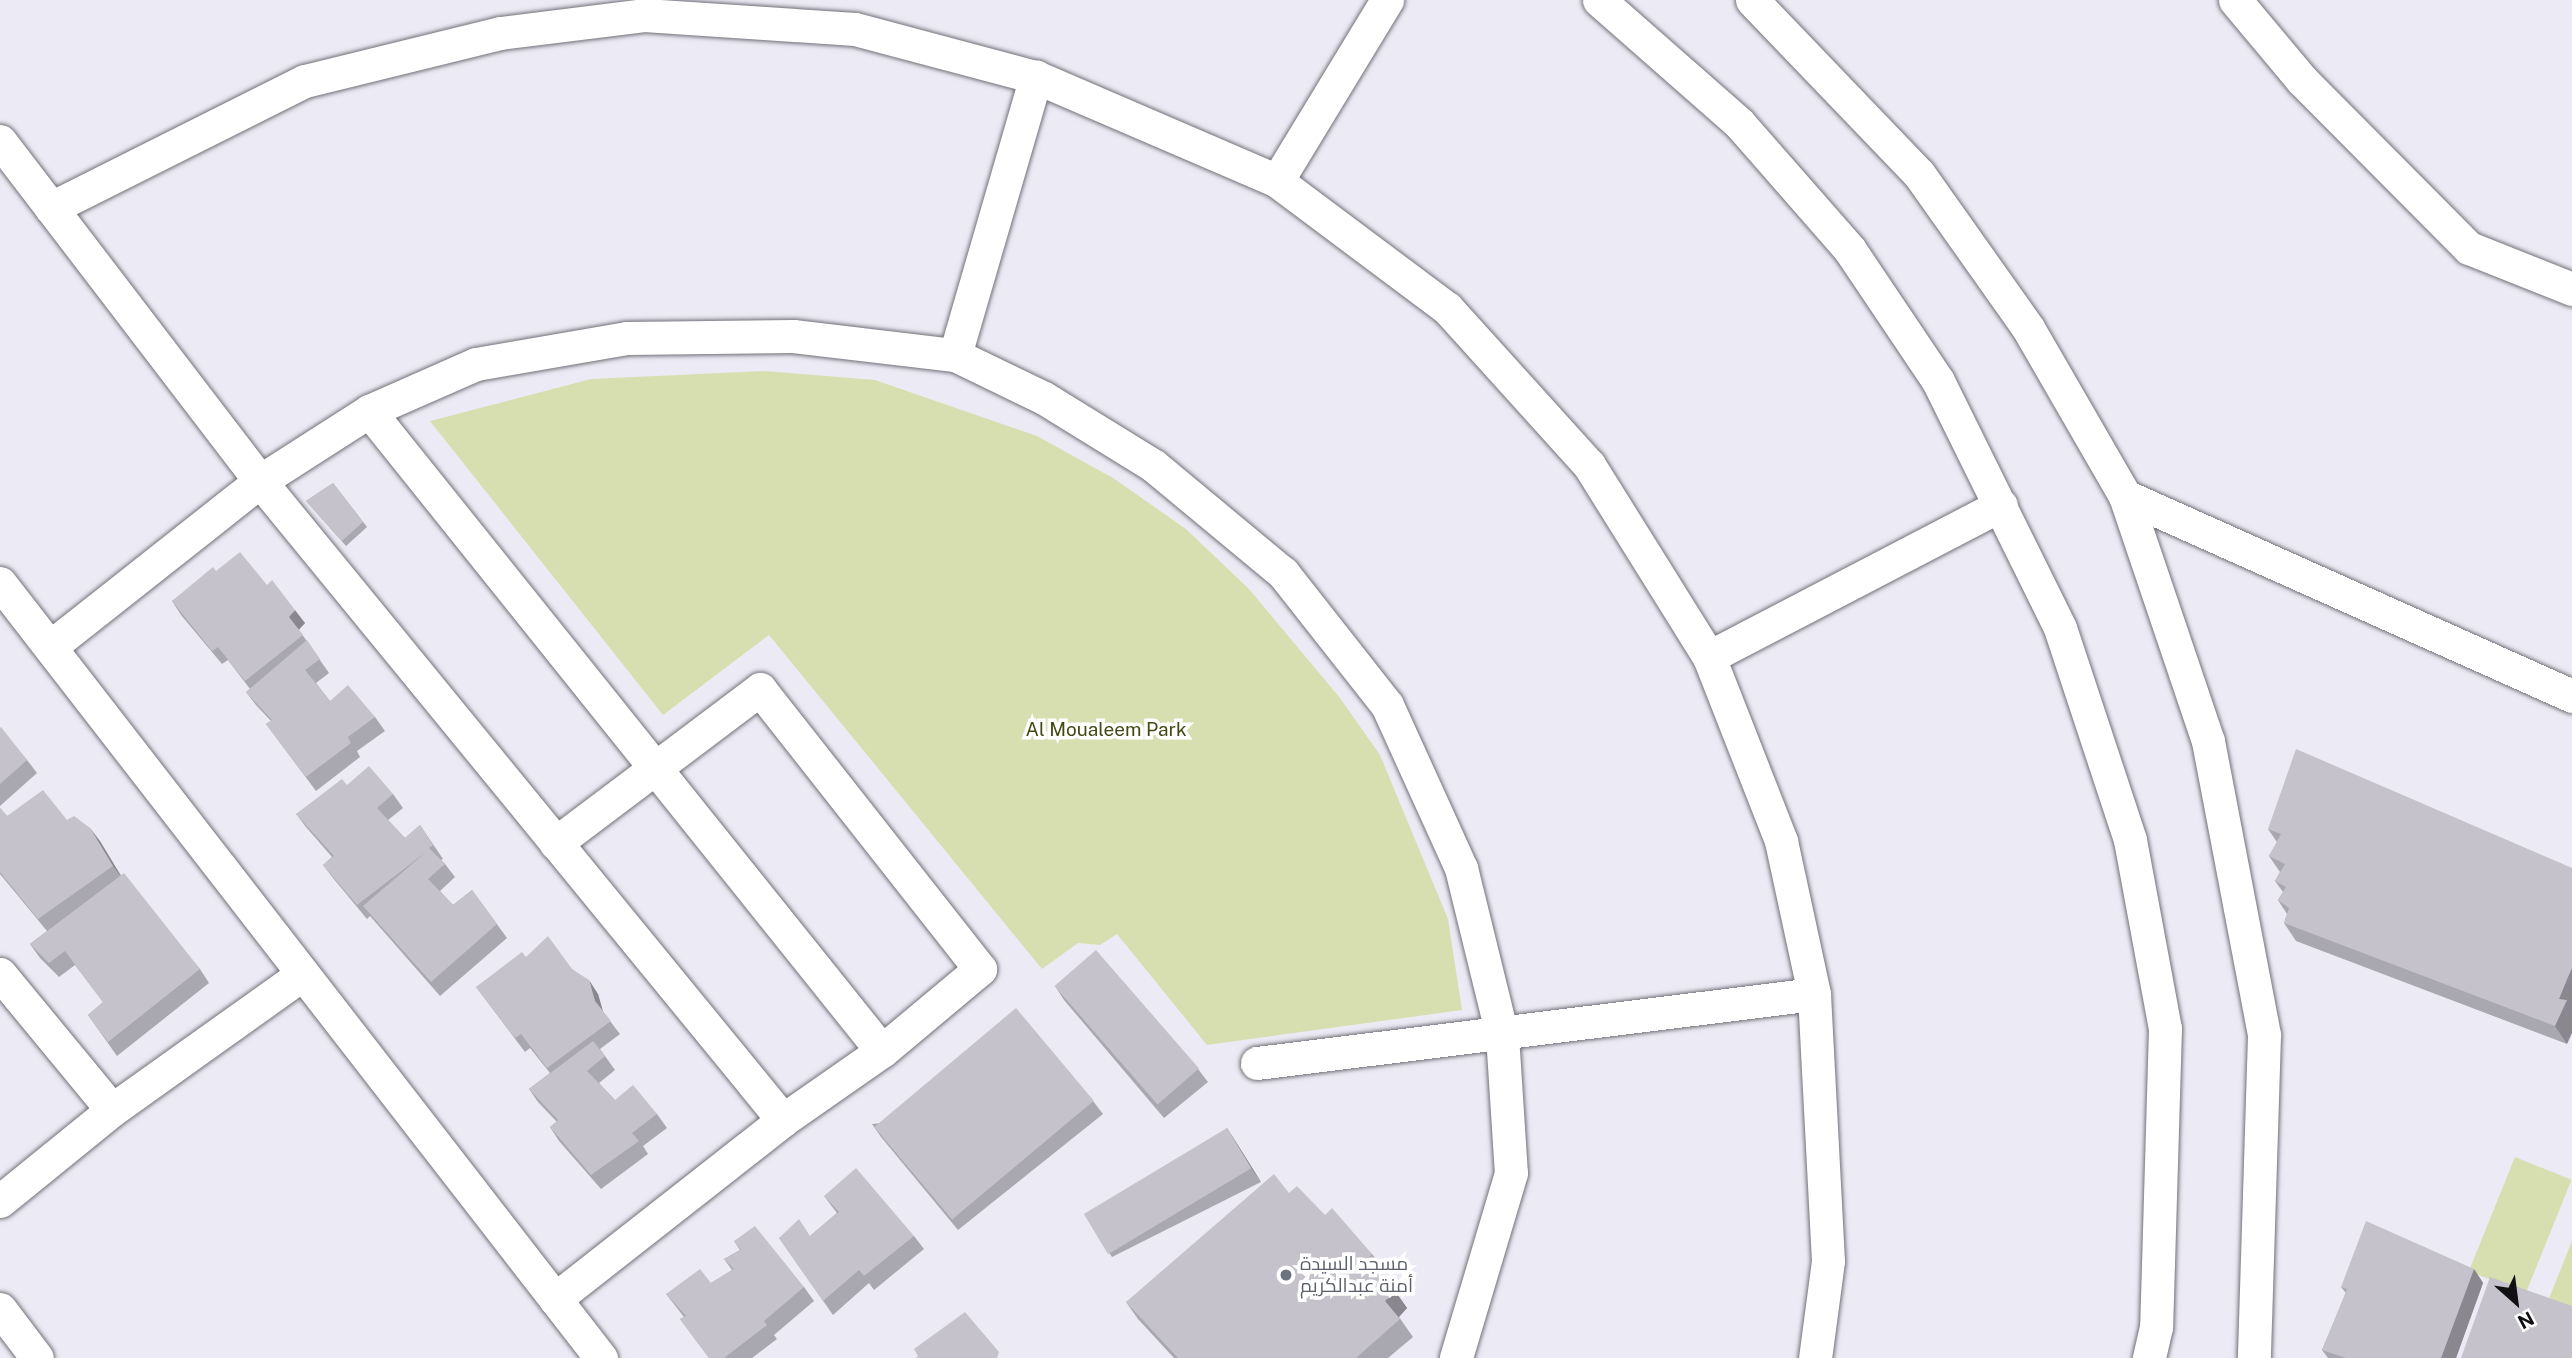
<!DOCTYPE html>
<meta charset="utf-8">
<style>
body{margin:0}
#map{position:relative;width:2572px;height:1358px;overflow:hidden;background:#ecebf5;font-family:"Public Sans",Cairo,sans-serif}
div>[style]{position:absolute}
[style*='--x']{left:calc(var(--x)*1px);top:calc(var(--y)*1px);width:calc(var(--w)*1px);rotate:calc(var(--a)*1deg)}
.green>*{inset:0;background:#d7dfb0;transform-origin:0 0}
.roads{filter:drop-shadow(0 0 2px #717179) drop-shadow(0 0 2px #717179)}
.minor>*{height:33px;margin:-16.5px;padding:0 16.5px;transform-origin:16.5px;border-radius:16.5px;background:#fff}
.wall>*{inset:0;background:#a9a7af}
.shaded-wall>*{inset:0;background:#8a888e}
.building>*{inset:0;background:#c5c2cb;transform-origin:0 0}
.dots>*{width:19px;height:19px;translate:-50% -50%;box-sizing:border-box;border:4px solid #fff;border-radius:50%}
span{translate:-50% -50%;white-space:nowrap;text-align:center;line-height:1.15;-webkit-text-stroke:7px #fff;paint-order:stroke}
.park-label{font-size:19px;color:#444914}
.worship-label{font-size:19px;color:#5b616d}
.left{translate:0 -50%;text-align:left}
.north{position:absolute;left:2481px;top:1267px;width:70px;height:70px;-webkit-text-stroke:5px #fff;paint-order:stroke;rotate:152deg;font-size:19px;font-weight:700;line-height:28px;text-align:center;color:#111114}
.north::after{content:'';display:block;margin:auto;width:24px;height:32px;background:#111114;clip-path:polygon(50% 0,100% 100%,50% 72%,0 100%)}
</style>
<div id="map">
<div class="green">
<i style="clip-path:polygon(765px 371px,875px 380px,1037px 436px,1113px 478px,1186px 529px,1249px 589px,1340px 698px,1380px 755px,1448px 919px,1462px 1010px,1207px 1045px,1117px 934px,1100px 945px,1078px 943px,1042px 969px,769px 635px,663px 715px,430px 421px,591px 379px)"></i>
<i style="left:2515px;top:1157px;width:61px;height:123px;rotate:22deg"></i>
<i style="clip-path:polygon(2572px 1241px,2572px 1311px,2548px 1301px)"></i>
</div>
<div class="roads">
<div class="minor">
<i style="--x:1599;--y:0;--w:186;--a:41.3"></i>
<i style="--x:1739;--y:123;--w:169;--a:48.8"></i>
<i style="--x:1850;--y:250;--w:158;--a:56.1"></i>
<i style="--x:1938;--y:381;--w:275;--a:63.7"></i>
<i style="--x:2060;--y:628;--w:223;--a:71.7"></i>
<i style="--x:2130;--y:840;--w:191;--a:79.5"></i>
<i style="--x:2165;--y:1028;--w:299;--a:91.7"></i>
<i style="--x:2156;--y:1327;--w:32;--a:103"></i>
<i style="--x:1752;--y:0;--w:241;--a:46.2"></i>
<i style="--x:1919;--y:174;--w:189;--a:54.7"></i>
<i style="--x:2028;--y:328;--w:194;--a:60"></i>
<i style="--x:2125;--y:496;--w:259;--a:71.3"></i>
<i style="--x:2208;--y:741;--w:299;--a:79.2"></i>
<i style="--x:2264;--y:1035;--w:323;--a:91.8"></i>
<i style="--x:2235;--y:0;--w:104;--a:50.1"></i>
<i style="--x:2302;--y:80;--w:237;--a:45.2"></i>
<i style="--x:2469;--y:248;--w:111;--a:21.7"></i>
<i style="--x:0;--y:141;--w:428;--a:52.6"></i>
<i style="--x:260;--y:481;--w:826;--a:50.7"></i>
<i style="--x:1277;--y:181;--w:212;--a:-58.7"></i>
<i style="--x:51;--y:208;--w:284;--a:-26.6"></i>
<i style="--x:305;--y:81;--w:201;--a:-13.8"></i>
<i style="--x:500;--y:33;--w:145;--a:-7.1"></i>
<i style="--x:644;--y:15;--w:211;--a:3.8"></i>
<i style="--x:855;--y:29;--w:187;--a:14.9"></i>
<i style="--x:1036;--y:77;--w:262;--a:23.3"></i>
<i style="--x:1277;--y:181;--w:212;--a:36.8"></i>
<i style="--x:1447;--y:308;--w:212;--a:47.9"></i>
<i style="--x:1589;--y:465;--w:226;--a:58"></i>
<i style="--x:1709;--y:657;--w:198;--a:68.6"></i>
<i style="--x:1781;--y:841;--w:157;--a:77.8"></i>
<i style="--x:1814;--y:994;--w:267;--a:87"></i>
<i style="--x:1828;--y:1261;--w:98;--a:97.6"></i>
<i style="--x:955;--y:355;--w:290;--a:-73.8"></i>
<i style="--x:369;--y:411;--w:820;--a:51.29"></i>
<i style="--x:2125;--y:496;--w:490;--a:24.1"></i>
<i style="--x:0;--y:583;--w:981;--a:52.21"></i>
<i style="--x:50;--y:647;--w:268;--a:-38.3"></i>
<i style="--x:260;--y:481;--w:130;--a:-32.7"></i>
<i style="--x:369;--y:411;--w:117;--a:-23.7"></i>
<i style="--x:476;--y:364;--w:153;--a:-9.8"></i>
<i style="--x:627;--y:338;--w:166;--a:-0.7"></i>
<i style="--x:793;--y:336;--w:163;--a:6.7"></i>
<i style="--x:955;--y:355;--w:99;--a:25.8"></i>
<i style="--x:1044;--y:398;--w:129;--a:31.7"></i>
<i style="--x:1154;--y:466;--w:168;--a:39.7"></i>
<i style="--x:1283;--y:573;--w:168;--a:51.8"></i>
<i style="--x:1387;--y:705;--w:179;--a:65.6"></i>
<i style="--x:1461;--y:868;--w:172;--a:76.2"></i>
<i style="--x:1502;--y:1035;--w:138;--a:86.3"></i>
<i style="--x:1511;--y:1173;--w:193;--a:106.6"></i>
<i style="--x:1709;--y:657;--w:329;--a:-27.5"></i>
<i style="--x:0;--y:974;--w:176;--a:50.5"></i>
<i style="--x:1257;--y:1063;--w:561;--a:-7.06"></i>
<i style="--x:0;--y:1201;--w:144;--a:-39.1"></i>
<i style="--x:112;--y:1110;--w:234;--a:-35.5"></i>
<i style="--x:555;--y:1299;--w:290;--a:-38.1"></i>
<i style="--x:783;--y:1120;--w:121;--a:-34.9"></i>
<i style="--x:882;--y:1051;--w:128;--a:-39.9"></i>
<i style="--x:980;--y:969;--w:356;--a:-128.2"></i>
<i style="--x:760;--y:689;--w:256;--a:143"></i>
<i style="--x:0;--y:1309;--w:61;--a:52.9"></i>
</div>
</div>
<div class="wall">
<i style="clip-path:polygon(333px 483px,367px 527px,346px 546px,306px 501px)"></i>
<i style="clip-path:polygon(216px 571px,267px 585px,305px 623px,299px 630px,329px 673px,316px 683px,330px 701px,375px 717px,385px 731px,357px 751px,360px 757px,316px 791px,266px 724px,271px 721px,256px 705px,246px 692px,250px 689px,228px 660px,222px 664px,181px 615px,172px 601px)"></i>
<i style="clip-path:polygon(0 728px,27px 760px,37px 773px,0 806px)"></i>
<i style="clip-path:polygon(347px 785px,393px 794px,403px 808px,388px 820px,405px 838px,420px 825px,443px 859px,441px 860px,445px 864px,455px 877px,440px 891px,453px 905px,472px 890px,507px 938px,440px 996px,370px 916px,367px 919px,333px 878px,323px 865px,332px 857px,306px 827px,296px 814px)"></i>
<i style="clip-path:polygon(0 808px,7px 816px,67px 820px,90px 828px,121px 876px,200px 969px,209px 983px,117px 1056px,88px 1015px,103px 1002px,75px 965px,59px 977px,40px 958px,30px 944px,47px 931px,0 874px)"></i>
<i style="clip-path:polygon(2268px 829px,2572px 868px,2567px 1044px,2296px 941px,2284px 923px,2287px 914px,2278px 900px,2283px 892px,2275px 881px,2280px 872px,2269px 856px,2277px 842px)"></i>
<i style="clip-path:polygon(526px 957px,572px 969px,598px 994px,603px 1012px,620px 1034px,600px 1049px,615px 1070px,599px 1083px,615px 1100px,657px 1114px,667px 1128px,643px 1146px,648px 1154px,601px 1189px,559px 1141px,550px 1127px,557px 1122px,538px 1102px,529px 1089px,550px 1073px,530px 1048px,525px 1052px,476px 987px)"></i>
<i style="clip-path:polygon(1055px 986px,1198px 1069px,1208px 1082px,1164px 1118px,1064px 1000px)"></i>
<i style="clip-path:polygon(1093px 1101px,1103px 1114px,958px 1230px,881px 1137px,872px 1124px)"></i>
<i style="clip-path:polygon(1227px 1128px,1261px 1182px,1112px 1257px,1103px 1243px)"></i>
<i style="clip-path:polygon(1289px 1193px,1325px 1215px,1372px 1254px,1385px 1271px,1380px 1276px,1395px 1291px,1407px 1308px,1399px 1317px,1413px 1337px,1388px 1358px,1174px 1358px,1138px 1319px,1126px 1302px)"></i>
<i style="clip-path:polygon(824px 1196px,914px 1236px,924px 1249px,874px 1290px,869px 1283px,833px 1315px,779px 1238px,810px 1236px,837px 1213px)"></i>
<i style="clip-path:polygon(734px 1241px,804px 1287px,814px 1301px,774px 1335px,777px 1339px,752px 1358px,709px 1358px,680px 1319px,684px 1317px,666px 1294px,711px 1283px,732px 1270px,724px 1259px,740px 1250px)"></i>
<i style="clip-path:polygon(2474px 1269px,2483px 1283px,2456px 1358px,2328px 1358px,2322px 1350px,2346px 1293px,2341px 1287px)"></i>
</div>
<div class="shaded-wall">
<i style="clip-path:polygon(295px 610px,305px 623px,298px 630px,289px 617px)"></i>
<i style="clip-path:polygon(90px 828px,100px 841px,123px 879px,113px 866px)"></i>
<i style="clip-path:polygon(2572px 967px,2572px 1033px,2567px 1044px,2555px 1026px,2559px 999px)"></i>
<i style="clip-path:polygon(589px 980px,598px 994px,604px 1015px,595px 1001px)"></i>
<i style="clip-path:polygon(1227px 1128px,1236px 1142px,1261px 1182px,1251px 1168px)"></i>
<i style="clip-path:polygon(2474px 1269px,2483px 1283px,2456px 1358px,2441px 1358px)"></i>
<i style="clip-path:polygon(1395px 1291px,1407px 1308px,1397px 1319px,1385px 1301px)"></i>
</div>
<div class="building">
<i style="clip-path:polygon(333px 483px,363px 522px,342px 541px,306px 501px)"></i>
<i style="clip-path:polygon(240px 552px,267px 585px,272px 580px,295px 610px,289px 617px,303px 635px,245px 681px,218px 647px,212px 651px,172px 601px,213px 567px,216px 571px)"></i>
<i style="clip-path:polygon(307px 640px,320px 659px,305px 670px,330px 701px,348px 685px,375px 717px,348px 737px,351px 743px,306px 777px,266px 724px,272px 720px,246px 692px)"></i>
<i style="clip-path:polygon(1px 727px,27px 760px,0 784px,0 728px)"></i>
<i style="clip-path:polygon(2296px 749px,2572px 868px,2572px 967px,2559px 999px,2567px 1000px,2555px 1026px,2284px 923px,2289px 908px,2278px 900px,2286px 887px,2275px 881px,2285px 864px,2269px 856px,2281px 834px,2268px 829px)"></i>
<i style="clip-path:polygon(369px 766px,393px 794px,377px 808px,405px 838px,420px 825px,433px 845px,429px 848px,445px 864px,428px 879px,453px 905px,472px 890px,497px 924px,431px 982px,363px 906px,426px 852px,357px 905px,323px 865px,334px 856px,296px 814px,342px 779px,347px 785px)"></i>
<i style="clip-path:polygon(43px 790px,67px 820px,74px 816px,90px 828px,113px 866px,38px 919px,0 872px,0 808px,7px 816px)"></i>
<i style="clip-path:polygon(124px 873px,200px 969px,108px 1042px,88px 1015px,103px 1002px,65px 951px,49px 963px,30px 944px)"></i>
<i style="clip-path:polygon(548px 936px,572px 969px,589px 980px,595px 1001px,611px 1021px,547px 1068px,521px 1034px,515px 1038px,476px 987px,522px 952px,526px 957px)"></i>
<i style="left:1096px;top:950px;width:157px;height:55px;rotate:49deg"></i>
<i style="left:1016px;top:1008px;width:121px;height:185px;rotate:50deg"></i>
<i style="clip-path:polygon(593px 1041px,605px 1056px,587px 1071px,615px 1100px,633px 1085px,657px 1114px,632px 1133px,639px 1141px,591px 1175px,550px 1127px,558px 1120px,529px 1089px)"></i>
<i style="left:1227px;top:1128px;width:47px;height:167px;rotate:59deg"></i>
<i style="clip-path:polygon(856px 1168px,914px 1236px,864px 1276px,859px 1270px,823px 1301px,779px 1238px,799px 1219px,810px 1236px,839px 1212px,824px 1196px)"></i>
<i style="clip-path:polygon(1274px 1174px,1289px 1193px,1297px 1186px,1325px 1215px,1332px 1208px,1372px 1254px,1366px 1261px,1395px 1291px,1385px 1301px,1400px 1319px,1356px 1358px,1178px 1358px,1126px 1302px)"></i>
<i style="clip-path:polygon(2366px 1221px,2474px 1269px,2441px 1358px,2346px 1358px,2322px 1350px,2347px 1289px,2341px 1287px)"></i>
<i style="clip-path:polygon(755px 1226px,804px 1287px,764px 1321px,767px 1325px,724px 1358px,709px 1358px,680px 1319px,686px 1316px,666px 1294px,700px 1269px,711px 1283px,734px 1269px,724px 1259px,741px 1250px,734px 1241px)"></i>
<i style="clip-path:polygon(2490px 1277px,2572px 1306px,2572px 1358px,2461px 1358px)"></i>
<i style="clip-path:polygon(965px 1312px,999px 1352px,997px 1358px,916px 1358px,918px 1356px,914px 1349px)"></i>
</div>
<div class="dots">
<i style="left:1286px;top:1275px;background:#6b7280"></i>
</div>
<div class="park-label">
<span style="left:1106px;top:730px">Al Moualeem Park</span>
</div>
<div class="worship-label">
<span class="left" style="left:1300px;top:1275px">مسجد السيدة<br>أمنة عبدالكريم</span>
</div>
<div class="north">N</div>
</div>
